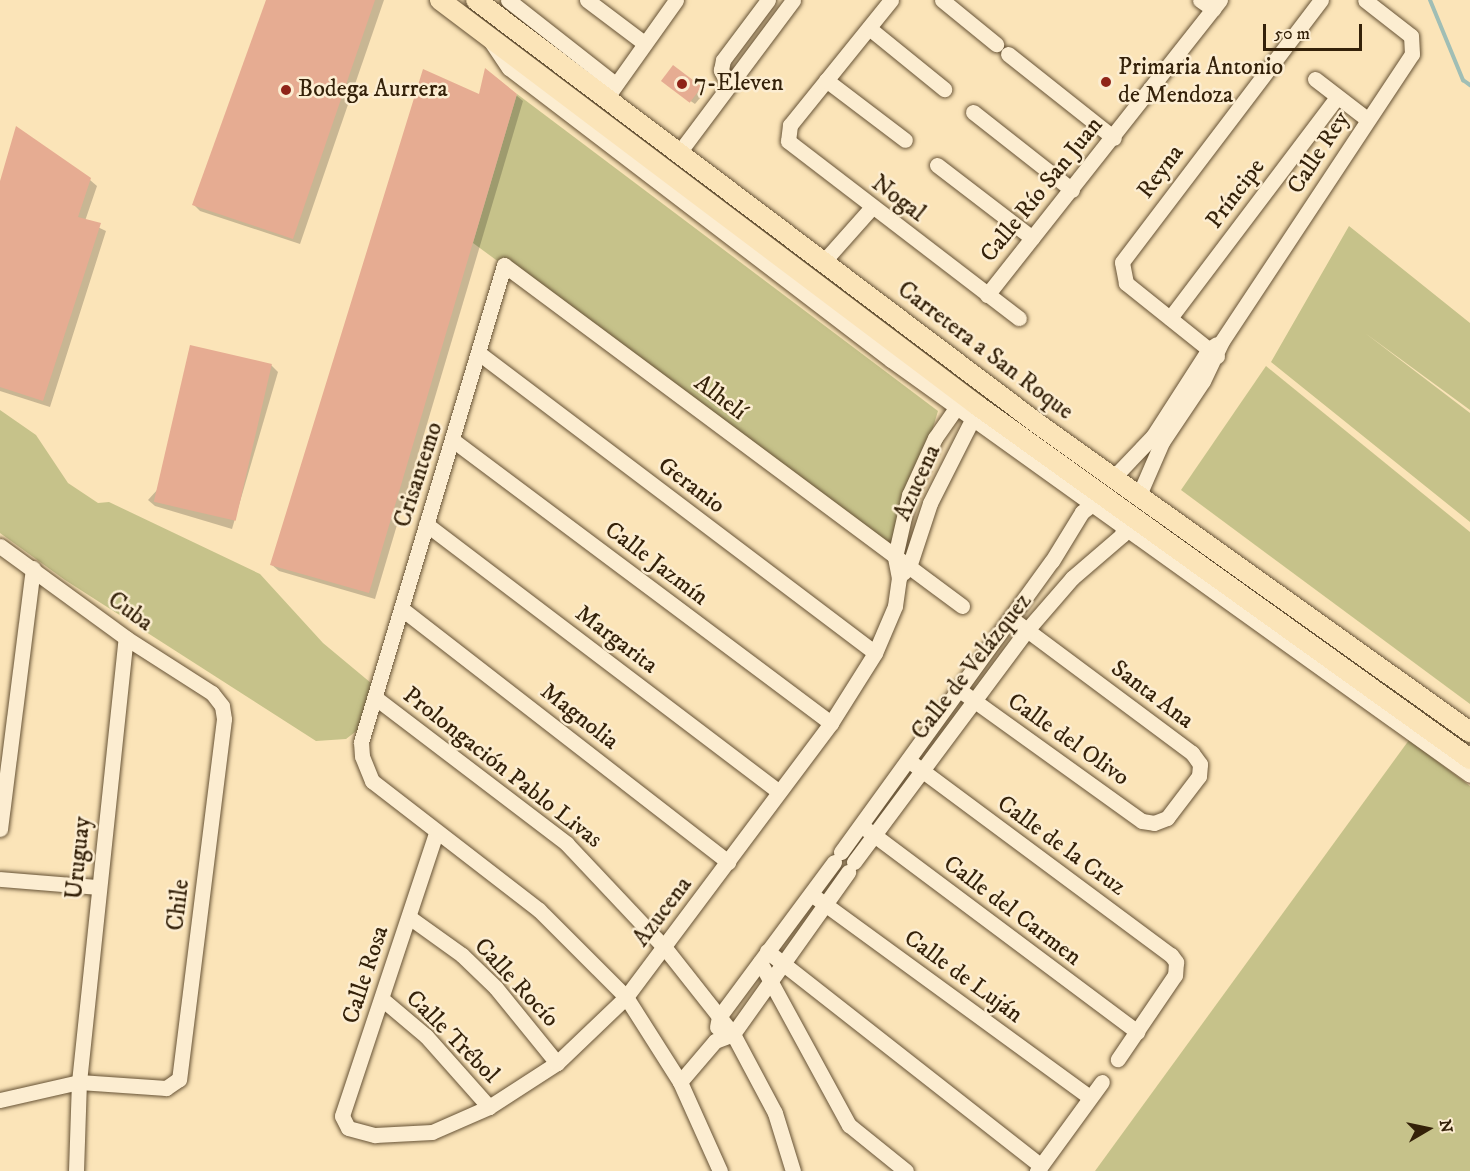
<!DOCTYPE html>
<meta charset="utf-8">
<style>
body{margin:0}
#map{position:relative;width:1470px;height:1171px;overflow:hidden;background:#fbe4b8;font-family:"IM FELL DW Pica",serif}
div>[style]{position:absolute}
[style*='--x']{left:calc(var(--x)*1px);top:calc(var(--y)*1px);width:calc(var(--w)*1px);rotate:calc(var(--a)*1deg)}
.green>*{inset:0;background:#c6c28a}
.shadow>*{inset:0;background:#0003}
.stream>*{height:4px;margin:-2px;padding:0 2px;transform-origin:2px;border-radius:2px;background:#a0beb5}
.building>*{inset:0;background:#e6ac92;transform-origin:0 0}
.roads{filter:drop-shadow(0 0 2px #665235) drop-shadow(0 0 2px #665235)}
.minor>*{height:15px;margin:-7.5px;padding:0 7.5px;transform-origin:7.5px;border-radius:7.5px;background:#fcedd1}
.major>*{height:20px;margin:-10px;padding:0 10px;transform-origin:10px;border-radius:10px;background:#fbe4b8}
.dots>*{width:16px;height:16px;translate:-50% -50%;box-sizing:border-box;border:3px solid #fcedd1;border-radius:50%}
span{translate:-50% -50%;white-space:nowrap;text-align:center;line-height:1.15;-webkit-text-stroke:5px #fcedd1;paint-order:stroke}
.poi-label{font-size:24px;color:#342109}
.left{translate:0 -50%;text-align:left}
.street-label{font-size:24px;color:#342109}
.north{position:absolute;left:1398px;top:1099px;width:60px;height:60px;-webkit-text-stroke:4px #fcedd1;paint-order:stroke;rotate:81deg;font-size:16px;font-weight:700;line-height:24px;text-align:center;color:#342109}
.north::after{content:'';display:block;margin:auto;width:21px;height:27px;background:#342109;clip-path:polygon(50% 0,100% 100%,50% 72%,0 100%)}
.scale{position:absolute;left:1263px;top:24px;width:99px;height:27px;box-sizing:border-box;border:3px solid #342109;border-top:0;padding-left:8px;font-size:18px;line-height:21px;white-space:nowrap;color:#342109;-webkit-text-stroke:4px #fcedd1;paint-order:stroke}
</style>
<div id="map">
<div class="green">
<i style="clip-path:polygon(517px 94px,938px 411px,895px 553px,473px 243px)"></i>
<i style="clip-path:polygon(1349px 226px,1470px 323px,1470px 410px,1365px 333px,1470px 413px,1470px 522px,1271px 362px)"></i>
<i style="clip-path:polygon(1266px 366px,1470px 532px,1470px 704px,1181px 490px)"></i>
<i style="clip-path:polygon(0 410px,36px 435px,68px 483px,98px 503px,109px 502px,260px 574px,323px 643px,377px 688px,359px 729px,346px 739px,316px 741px,65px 580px,0 533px)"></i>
<i style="clip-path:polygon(1409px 740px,1470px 786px,1470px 1171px,1095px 1171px)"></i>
</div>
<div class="shadow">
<i style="clip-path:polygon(268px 0,384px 0,300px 244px,200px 211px,193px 204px)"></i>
<i style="clip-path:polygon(667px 85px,701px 88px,705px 92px,695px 104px)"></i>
<i style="clip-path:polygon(516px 95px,523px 101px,375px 599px,279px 571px,272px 565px,480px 96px)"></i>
<i style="clip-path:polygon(90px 180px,97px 186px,85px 221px,106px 231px,50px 407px,0 391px,0 187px)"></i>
<i style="clip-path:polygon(271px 365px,278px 372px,232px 529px,155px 506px,148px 500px)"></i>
</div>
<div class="stream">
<i style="--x:1430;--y:0;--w:87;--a:67.6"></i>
<i style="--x:1463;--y:80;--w:9;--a:36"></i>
</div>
<div class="building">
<i style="clip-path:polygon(266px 0,375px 0,293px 239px,192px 205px)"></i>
<i style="left:673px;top:65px;width:36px;height:20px;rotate:37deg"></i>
<i style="clip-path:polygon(485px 68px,517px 94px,369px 593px,270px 565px,423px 69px,479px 94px)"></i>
<i style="clip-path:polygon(16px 126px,91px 178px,78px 217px,101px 223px,43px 401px,0 387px,0 181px)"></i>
<i style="left:190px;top:345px;width:84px;height:161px;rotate:13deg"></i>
</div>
<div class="roads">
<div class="minor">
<i style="--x:508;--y:0;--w:136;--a:38.1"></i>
<i style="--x:587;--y:0;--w:71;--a:37"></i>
<i style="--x:891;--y:0;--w:161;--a:128.9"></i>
<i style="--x:790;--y:125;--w:16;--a:97"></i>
<i style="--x:788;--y:141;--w:291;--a:37.5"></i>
<i style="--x:942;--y:0;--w:70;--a:39.2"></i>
<i style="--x:1200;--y:0;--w:16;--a:35"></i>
<i style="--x:869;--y:28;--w:97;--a:39.1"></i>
<i style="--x:490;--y:40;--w:34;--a:56"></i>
<i style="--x:509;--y:68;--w:481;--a:37.4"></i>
<i style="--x:891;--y:360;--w:712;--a:35.63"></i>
<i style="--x:1008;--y:54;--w:135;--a:38.4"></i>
<i style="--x:1315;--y:79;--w:66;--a:37.6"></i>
<i style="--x:826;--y:80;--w:99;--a:37.2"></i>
<i style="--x:728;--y:84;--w:16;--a:-117"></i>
<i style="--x:721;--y:70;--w:10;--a:-79"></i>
<i style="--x:723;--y:60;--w:75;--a:-53.1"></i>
<i style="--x:610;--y:93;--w:114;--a:-54.6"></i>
<i style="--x:973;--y:112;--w:126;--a:38.2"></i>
<i style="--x:678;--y:154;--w:192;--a:-53.2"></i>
<i style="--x:937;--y:165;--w:120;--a:37.5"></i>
<i style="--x:824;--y:261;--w:71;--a:-48.4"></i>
<i style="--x:987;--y:295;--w:376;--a:-51.7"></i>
<i style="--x:1170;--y:318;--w:277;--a:-52.9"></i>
<i style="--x:480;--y:354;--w:495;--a:37.1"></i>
<i style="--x:1217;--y:356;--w:117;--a:-141.3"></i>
<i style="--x:1126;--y:283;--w:21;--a:-101"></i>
<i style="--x:1122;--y:262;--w:329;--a:-52.8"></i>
<i style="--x:454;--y:441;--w:471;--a:36.8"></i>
<i style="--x:1114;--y:477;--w:57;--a:-46.4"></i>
<i style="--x:1153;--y:436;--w:103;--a:-57.2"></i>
<i style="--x:1209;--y:349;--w:9;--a:-32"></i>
<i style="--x:1139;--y:495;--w:58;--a:-66.5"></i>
<i style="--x:1162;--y:442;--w:73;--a:-56.1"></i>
<i style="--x:1203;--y:381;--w:44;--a:-64.6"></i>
<i style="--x:1222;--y:341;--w:344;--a:-56.5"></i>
<i style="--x:1412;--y:54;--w:18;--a:-93"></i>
<i style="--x:1411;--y:36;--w:58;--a:-142"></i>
<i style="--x:426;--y:524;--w:443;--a:37.2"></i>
<i style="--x:0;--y:546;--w:156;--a:36.1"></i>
<i style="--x:126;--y:638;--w:102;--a:32.6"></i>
<i style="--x:212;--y:693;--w:16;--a:52"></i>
<i style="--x:222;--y:706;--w:13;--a:81"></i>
<i style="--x:224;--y:719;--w:363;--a:97.1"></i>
<i style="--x:179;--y:1079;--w:16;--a:145"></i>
<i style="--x:166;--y:1088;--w:87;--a:-176.1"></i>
<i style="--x:79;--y:1082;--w:81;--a:167.2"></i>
<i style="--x:903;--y:573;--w:8;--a:-45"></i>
<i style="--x:909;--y:567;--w:67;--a:-71.8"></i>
<i style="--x:930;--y:503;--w:106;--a:-63.2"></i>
<i style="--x:402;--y:609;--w:413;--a:37.8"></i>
<i style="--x:958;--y:689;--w:226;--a:35.7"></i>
<i style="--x:1142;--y:821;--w:12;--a:9"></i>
<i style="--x:1154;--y:823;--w:14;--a:-21"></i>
<i style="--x:1167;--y:818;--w:53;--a:-52.7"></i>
<i style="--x:1199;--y:776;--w:12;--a:-85"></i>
<i style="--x:1200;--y:764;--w:14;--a:-126"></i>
<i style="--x:1192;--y:753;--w:226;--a:-143.3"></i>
<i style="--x:377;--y:699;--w:239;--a:37.3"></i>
<i style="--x:567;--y:844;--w:143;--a:46.7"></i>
<i style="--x:665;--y:948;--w:110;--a:51.7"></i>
<i style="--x:733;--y:1034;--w:89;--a:62"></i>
<i style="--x:775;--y:1113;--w:61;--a:72.8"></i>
<i style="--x:908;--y:760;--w:327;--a:36.6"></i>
<i style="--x:1171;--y:955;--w:9;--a:54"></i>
<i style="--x:1176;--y:962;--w:13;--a:94"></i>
<i style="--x:1175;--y:975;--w:102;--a:124.2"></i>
<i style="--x:0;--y:829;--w:263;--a:-82.8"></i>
<i style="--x:866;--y:829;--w:339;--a:36.8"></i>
<i style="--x:436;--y:833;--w:298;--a:108.4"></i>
<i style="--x:342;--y:1116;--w:13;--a:63"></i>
<i style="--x:348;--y:1128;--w:28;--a:15"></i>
<i style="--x:375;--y:1135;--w:57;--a:-3"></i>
<i style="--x:432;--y:1132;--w:62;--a:-23.7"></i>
<i style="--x:489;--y:1107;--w:81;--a:-32.9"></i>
<i style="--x:557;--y:1063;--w:95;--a:-43.7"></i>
<i style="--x:626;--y:997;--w:342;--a:-53.2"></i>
<i style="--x:831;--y:723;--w:83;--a:-57.8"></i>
<i style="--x:875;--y:653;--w:51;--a:-66.9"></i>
<i style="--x:895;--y:606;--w:28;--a:-82"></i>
<i style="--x:899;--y:578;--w:21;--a:-101"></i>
<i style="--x:895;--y:557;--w:64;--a:-77.3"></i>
<i style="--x:909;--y:495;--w:63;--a:-65.5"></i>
<i style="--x:935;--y:438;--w:39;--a:-55"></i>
<i style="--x:957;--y:406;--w:14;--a:-34"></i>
<i style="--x:841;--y:852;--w:359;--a:-54.1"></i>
<i style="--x:1052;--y:561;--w:57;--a:-58.5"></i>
<i style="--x:1082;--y:512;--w:21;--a:-37"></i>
<i style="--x:854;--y:862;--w:289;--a:-53.3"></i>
<i style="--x:1027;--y:630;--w:69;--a:-49.1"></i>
<i style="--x:1072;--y:578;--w:66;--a:-40.7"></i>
<i style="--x:1122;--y:535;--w:19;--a:-81"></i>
<i style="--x:0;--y:879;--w:98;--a:4.7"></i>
<i style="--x:811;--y:894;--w:344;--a:36.1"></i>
<i style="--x:409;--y:917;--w:65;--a:35.6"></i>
<i style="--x:462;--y:955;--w:47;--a:44.1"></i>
<i style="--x:496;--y:988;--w:97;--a:50.9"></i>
<i style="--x:767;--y:951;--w:348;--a:38.1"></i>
<i style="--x:760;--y:962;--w:186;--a:61.4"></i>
<i style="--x:849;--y:1125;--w:73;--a:38.9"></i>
<i style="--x:382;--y:999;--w:57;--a:40.1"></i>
<i style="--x:426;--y:1036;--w:95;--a:48.4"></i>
<i style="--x:717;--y:1027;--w:10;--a:-79"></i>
<i style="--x:719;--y:1017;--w:193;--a:-53.4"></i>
<i style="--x:680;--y:1082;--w:54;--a:-49.5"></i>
<i style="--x:715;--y:1041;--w:19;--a:-21"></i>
<i style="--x:733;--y:1034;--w:199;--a:-54.6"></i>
<i style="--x:76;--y:1171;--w:89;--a:-88.1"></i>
<i style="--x:79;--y:1082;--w:446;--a:-84"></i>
<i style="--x:720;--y:1171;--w:98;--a:-114.2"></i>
<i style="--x:680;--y:1082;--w:101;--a:-122.4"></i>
<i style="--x:626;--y:997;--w:123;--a:-135"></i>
<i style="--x:539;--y:910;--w:211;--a:-142.3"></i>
<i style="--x:372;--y:781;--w:27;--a:-112"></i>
<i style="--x:362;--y:756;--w:14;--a:-94"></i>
<i style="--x:361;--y:742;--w:498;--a:-73.3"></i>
<i style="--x:504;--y:265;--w:571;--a:36.67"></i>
<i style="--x:1037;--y:1171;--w:110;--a:-53.9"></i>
</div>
<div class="major">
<i style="--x:440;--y:0;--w:674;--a:37.04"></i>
<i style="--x:978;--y:406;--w:606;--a:35.66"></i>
<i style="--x:476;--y:0;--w:704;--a:37.03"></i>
<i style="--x:1038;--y:424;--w:531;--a:35.49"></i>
</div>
</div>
<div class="dots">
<i style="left:1106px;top:82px;background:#8f2418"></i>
<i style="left:682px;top:84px;background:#8f2418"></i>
<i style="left:286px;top:90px;background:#8f2418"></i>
</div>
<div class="poi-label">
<span class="left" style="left:1118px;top:82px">Primaria Antonio<br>de Mendoza</span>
<span class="left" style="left:694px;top:84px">7-Eleven</span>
<span class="left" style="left:298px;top:90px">Bodega Aurrera</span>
</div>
<div class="street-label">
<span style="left:1319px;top:153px;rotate:-57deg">Calle Rey</span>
<span style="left:1161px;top:172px;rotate:-53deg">Reyna</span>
<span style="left:1042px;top:190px;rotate:-51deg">Calle Río San Juan</span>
<span style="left:1236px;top:194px;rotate:-53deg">Príncipe</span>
<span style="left:898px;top:199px;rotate:37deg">Nogal</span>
<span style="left:985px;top:351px;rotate:37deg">Carretera a San Roque</span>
<span style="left:720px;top:398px;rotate:37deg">Alhelí</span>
<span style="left:419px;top:475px;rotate:-72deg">Crisantemo</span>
<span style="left:918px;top:483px;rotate:-66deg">Azucena</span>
<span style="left:691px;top:486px;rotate:37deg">Geranio</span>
<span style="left:656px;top:564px;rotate:37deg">Calle Jazmín</span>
<span style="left:130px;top:612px;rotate:36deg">Cuba</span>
<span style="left:616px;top:640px;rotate:37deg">Margarita</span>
<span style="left:972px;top:667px;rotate:-52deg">Calle de Velázquez</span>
<span style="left:1152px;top:695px;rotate:37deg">Santa Ana</span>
<span style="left:579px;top:717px;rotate:38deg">Magnolia</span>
<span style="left:1068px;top:740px;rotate:35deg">Calle del Olivo</span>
<span style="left:502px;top:768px;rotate:38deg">Prolongación Pablo Livas</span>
<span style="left:1061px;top:846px;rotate:36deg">Calle de la Cruz</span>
<span style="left:79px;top:858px;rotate:-84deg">Uruguay</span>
<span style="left:179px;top:905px;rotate:-83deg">Chile</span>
<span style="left:1012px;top:911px;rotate:37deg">Calle del Carmen</span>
<span style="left:663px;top:912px;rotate:-53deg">Azucena</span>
<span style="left:366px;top:975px;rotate:-72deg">Calle Rosa</span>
<span style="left:963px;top:977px;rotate:36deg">Calle de Luján</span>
<span style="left:516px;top:983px;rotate:47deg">Calle Rocío</span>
<span style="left:452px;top:1037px;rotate:45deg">Calle Trébol</span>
</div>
<div class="north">N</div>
<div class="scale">50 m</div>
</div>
